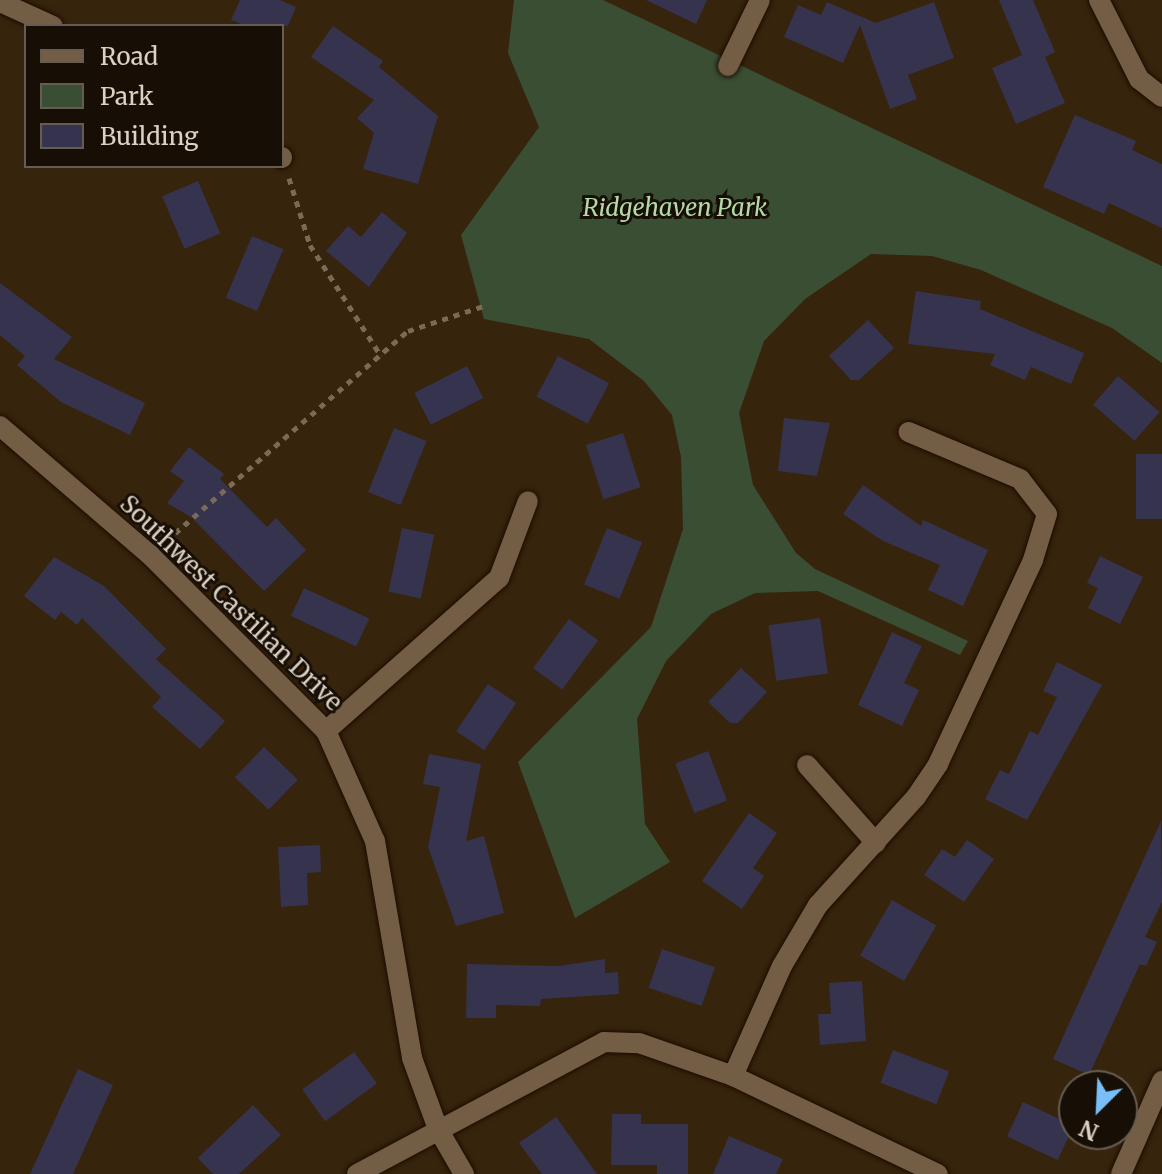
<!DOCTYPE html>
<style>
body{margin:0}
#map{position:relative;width:1162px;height:1174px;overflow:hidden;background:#37240c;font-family:Merriweather,serif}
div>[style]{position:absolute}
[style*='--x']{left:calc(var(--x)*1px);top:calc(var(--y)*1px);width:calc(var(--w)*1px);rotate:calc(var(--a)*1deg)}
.green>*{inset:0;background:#3a4e34}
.building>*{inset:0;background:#36334f;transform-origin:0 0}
.path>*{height:5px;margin-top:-2.5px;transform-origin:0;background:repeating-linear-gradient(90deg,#7a6a56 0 6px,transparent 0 12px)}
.roads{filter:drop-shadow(0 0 2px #1d0c00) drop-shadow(0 0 2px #1d0c00)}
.minor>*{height:20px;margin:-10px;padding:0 10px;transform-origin:10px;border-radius:10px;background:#735d45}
span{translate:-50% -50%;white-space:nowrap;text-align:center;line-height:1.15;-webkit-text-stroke:6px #170f06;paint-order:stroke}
.park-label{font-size:24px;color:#b2d9a7;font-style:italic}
.street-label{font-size:24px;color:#ddd1c3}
.legend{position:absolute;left:24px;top:24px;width:260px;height:144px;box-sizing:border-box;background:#170f06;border:2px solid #665d52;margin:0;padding:10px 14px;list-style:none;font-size:24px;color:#ddd1c3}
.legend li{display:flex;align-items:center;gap:16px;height:40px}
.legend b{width:40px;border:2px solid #665d52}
.north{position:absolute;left:1058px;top:1070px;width:80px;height:80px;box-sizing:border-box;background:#170f06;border:2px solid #665d52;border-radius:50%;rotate:204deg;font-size:22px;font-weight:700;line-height:32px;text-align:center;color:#ddd1c3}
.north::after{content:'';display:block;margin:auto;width:28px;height:36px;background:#7abef8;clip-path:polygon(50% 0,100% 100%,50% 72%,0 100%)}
</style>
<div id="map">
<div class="green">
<i style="clip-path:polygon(514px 0,603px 0,1162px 266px,1162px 363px,1112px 328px,981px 270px,932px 256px,871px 254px,805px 299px,764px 341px,739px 413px,753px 485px,796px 553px,815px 569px,968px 641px,960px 655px,818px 591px,755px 593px,711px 614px,666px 661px,637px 719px,645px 824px,670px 862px,575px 918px,518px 762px,651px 627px,683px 529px,681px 457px,672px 415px,644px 381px,589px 339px,484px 319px,461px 235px,539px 127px,508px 53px)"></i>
</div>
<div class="building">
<i style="clip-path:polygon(240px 0,280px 0,296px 7px,288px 26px,247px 26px,231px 20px)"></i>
<i style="clip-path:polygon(646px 0,707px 0,696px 24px)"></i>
<i style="clip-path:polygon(999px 0,1033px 0,1055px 52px,1045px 57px,1065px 103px,1016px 124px,992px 68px,1022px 55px)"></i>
<i style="clip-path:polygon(827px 2px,876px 23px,934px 2px,954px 58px,908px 75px,917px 99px,890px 109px,860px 25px,843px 63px,784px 37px,798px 5px,821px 15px)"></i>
<i style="clip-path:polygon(333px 26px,383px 61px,379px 67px,438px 116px,418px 184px,363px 169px,374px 133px,357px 118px,374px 100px,311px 57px)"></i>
<i style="clip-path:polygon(1075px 115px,1136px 141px,1132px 150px,1162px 164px,1162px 228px,1109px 203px,1104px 214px,1043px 187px)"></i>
<i style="left:198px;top:181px;width:57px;height:39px;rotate:67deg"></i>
<i style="clip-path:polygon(382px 212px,407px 233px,369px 287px,326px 251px,348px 226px,361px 237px)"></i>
<i style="left:252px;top:236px;width:34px;height:67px;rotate:23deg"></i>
<i style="clip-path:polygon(0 283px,72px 337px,54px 359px,145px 403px,130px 435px,61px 402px,17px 365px,25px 356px,0 335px)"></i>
<i style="clip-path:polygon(916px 291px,981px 301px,980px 309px,1084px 353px,1071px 384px,1031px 367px,1025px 380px,990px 365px,995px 354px,908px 344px)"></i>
<i style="clip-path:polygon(868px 320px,894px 348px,859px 380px,851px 380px,829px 356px)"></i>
<i style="left:558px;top:356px;width:58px;height:46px;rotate:28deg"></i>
<i style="left:467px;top:366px;width:36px;height:59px;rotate:63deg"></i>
<i style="left:1118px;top:376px;width:55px;height:38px;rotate:41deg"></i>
<i style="clip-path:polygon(784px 418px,830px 423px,817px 476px,778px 471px)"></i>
<i style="left:394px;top:428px;width:35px;height:69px;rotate:22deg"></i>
<i style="left:623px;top:433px;width:57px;height:39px;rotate:72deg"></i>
<i style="clip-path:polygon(189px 447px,224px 474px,220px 479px,267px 527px,276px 518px,306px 550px,264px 591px,191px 517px,167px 503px,184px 481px,170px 471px)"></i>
<i style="left:1162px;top:454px;width:65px;height:26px;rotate:90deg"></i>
<i style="clip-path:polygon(863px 485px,921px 526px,923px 520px,988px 550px,963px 606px,928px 590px,940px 565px,883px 541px,843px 514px)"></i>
<i style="left:402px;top:528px;width:33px;height:65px;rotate:12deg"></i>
<i style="left:607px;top:528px;width:38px;height:61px;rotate:22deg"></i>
<i style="clip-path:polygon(1100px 556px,1143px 577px,1120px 624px,1088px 608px,1098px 588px,1087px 583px)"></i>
<i style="clip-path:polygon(54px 557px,104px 586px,166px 649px,156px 659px,225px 721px,200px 749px,152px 707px,161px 697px,82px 618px,77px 625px,61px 612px,55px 620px,24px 596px)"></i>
<i style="left:304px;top:588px;width:72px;height:31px;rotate:25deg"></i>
<i style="left:820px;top:618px;width:56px;height:52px;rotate:82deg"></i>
<i style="left:569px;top:619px;width:36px;height:61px;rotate:36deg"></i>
<i style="clip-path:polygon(892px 632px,922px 646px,904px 683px,919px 690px,902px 726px,858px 705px)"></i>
<i style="clip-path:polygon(1057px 662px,1102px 685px,1027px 820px,985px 799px,1000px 770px,1009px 774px,1030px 731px,1038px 735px,1057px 697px,1043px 691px)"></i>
<i style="clip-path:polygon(741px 668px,767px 692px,738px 723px,730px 723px,708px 702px)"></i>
<i style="left:488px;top:684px;width:34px;height:57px;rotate:34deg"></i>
<i style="left:264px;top:747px;width:47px;height:42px;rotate:44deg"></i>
<i style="left:708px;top:751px;width:53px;height:35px;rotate:69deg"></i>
<i style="clip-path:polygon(429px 754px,481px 764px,466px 841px,484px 836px,504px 913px,456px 926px,428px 847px,440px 787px,423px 784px)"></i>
<i style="clip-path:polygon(749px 813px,777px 833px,753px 868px,764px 876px,742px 909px,702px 881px)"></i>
<i style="clip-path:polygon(1161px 821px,1162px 902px,1145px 937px,1157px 942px,1146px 966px,1140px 964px,1089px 1075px,1053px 1059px)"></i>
<i style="clip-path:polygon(967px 840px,994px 859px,964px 902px,924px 875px,942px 849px,955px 857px)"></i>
<i style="clip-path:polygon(320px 845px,321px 872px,307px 873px,308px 905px,281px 907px,278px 847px)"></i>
<i style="left:892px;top:900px;width:51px;height:64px;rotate:30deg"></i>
<i style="left:662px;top:949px;width:56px;height:41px;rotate:19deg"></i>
<i style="clip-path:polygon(605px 959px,605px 973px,618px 972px,619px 994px,541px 999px,540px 1006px,496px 1005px,496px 1018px,466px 1018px,467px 964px,559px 966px)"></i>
<i style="clip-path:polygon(862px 981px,866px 1041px,820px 1045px,818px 1014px,831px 1014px,829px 983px)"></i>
<i style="left:893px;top:1050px;width:60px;height:35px;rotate:21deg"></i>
<i style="left:354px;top:1052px;width:39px;height:64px;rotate:54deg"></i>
<i style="clip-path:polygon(78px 1069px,113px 1085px,73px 1174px,30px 1174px)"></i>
<i style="left:1023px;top:1102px;width:56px;height:38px;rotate:25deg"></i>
<i style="clip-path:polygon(253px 1105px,281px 1135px,239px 1174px,213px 1174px,198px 1158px)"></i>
<i style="clip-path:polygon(612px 1114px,641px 1114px,641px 1124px,688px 1124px,688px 1174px,657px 1174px,657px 1165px,611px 1165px)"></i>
<i style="clip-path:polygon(556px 1117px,579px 1149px,597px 1174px,542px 1174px,519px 1143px)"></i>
<i style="clip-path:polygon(729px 1136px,783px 1159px,776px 1174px,713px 1174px)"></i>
</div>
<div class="path">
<i style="--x:289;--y:178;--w:70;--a:72.6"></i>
<i style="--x:310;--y:245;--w:132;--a:57.4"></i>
<i style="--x:166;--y:541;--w:320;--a:-41"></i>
<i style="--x:408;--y:331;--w:79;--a:-18.4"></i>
</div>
<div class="roads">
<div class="minor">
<i style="--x:1099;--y:0;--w:89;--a:63.1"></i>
<i style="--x:1139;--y:79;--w:29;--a:38"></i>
<i style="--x:0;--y:2;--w:58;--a:24.4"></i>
<i style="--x:728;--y:66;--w:73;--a:-64.1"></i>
<i style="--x:282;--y:157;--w:1;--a:90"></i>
<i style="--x:0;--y:426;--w:198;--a:40.7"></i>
<i style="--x:150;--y:555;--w:249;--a:45"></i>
<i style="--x:326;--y:731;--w:120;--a:66"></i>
<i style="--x:375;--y:841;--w:220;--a:80.3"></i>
<i style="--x:412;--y:1058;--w:76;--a:69.9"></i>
<i style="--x:438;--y:1129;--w:52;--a:60"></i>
<i style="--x:326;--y:731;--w:231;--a:-41.5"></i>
<i style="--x:499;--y:578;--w:82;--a:-69.4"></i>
<i style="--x:807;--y:765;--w:104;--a:48.5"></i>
<i style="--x:733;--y:1076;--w:120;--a:-66"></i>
<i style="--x:782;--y:966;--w:71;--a:-59.5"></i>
<i style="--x:818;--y:905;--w:146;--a:-47.8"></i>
<i style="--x:916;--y:797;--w:40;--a:-56"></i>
<i style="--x:938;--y:764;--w:225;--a:-65"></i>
<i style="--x:1033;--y:560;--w:48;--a:-73.1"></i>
<i style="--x:1047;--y:514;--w:44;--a:-127.6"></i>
<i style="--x:1020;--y:479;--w:121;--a:-157.1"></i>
<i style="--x:357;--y:1174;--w:280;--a:-28.1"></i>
<i style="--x:604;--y:1042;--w:35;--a:2"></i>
<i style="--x:639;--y:1043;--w:100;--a:19.3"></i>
<i style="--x:733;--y:1076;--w:227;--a:25.6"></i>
<i style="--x:1121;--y:1174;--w:102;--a:-66.2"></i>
</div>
</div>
<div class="park-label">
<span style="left:675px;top:208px">Ridgehaven Park</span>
</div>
<div class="street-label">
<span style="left:231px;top:603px;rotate:44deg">Southwest Castilian Drive</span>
</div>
<ul class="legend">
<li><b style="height:10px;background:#735d45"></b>Road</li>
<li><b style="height:22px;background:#3a4e34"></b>Park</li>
<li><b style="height:22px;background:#36334f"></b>Building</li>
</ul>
<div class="north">N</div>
</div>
